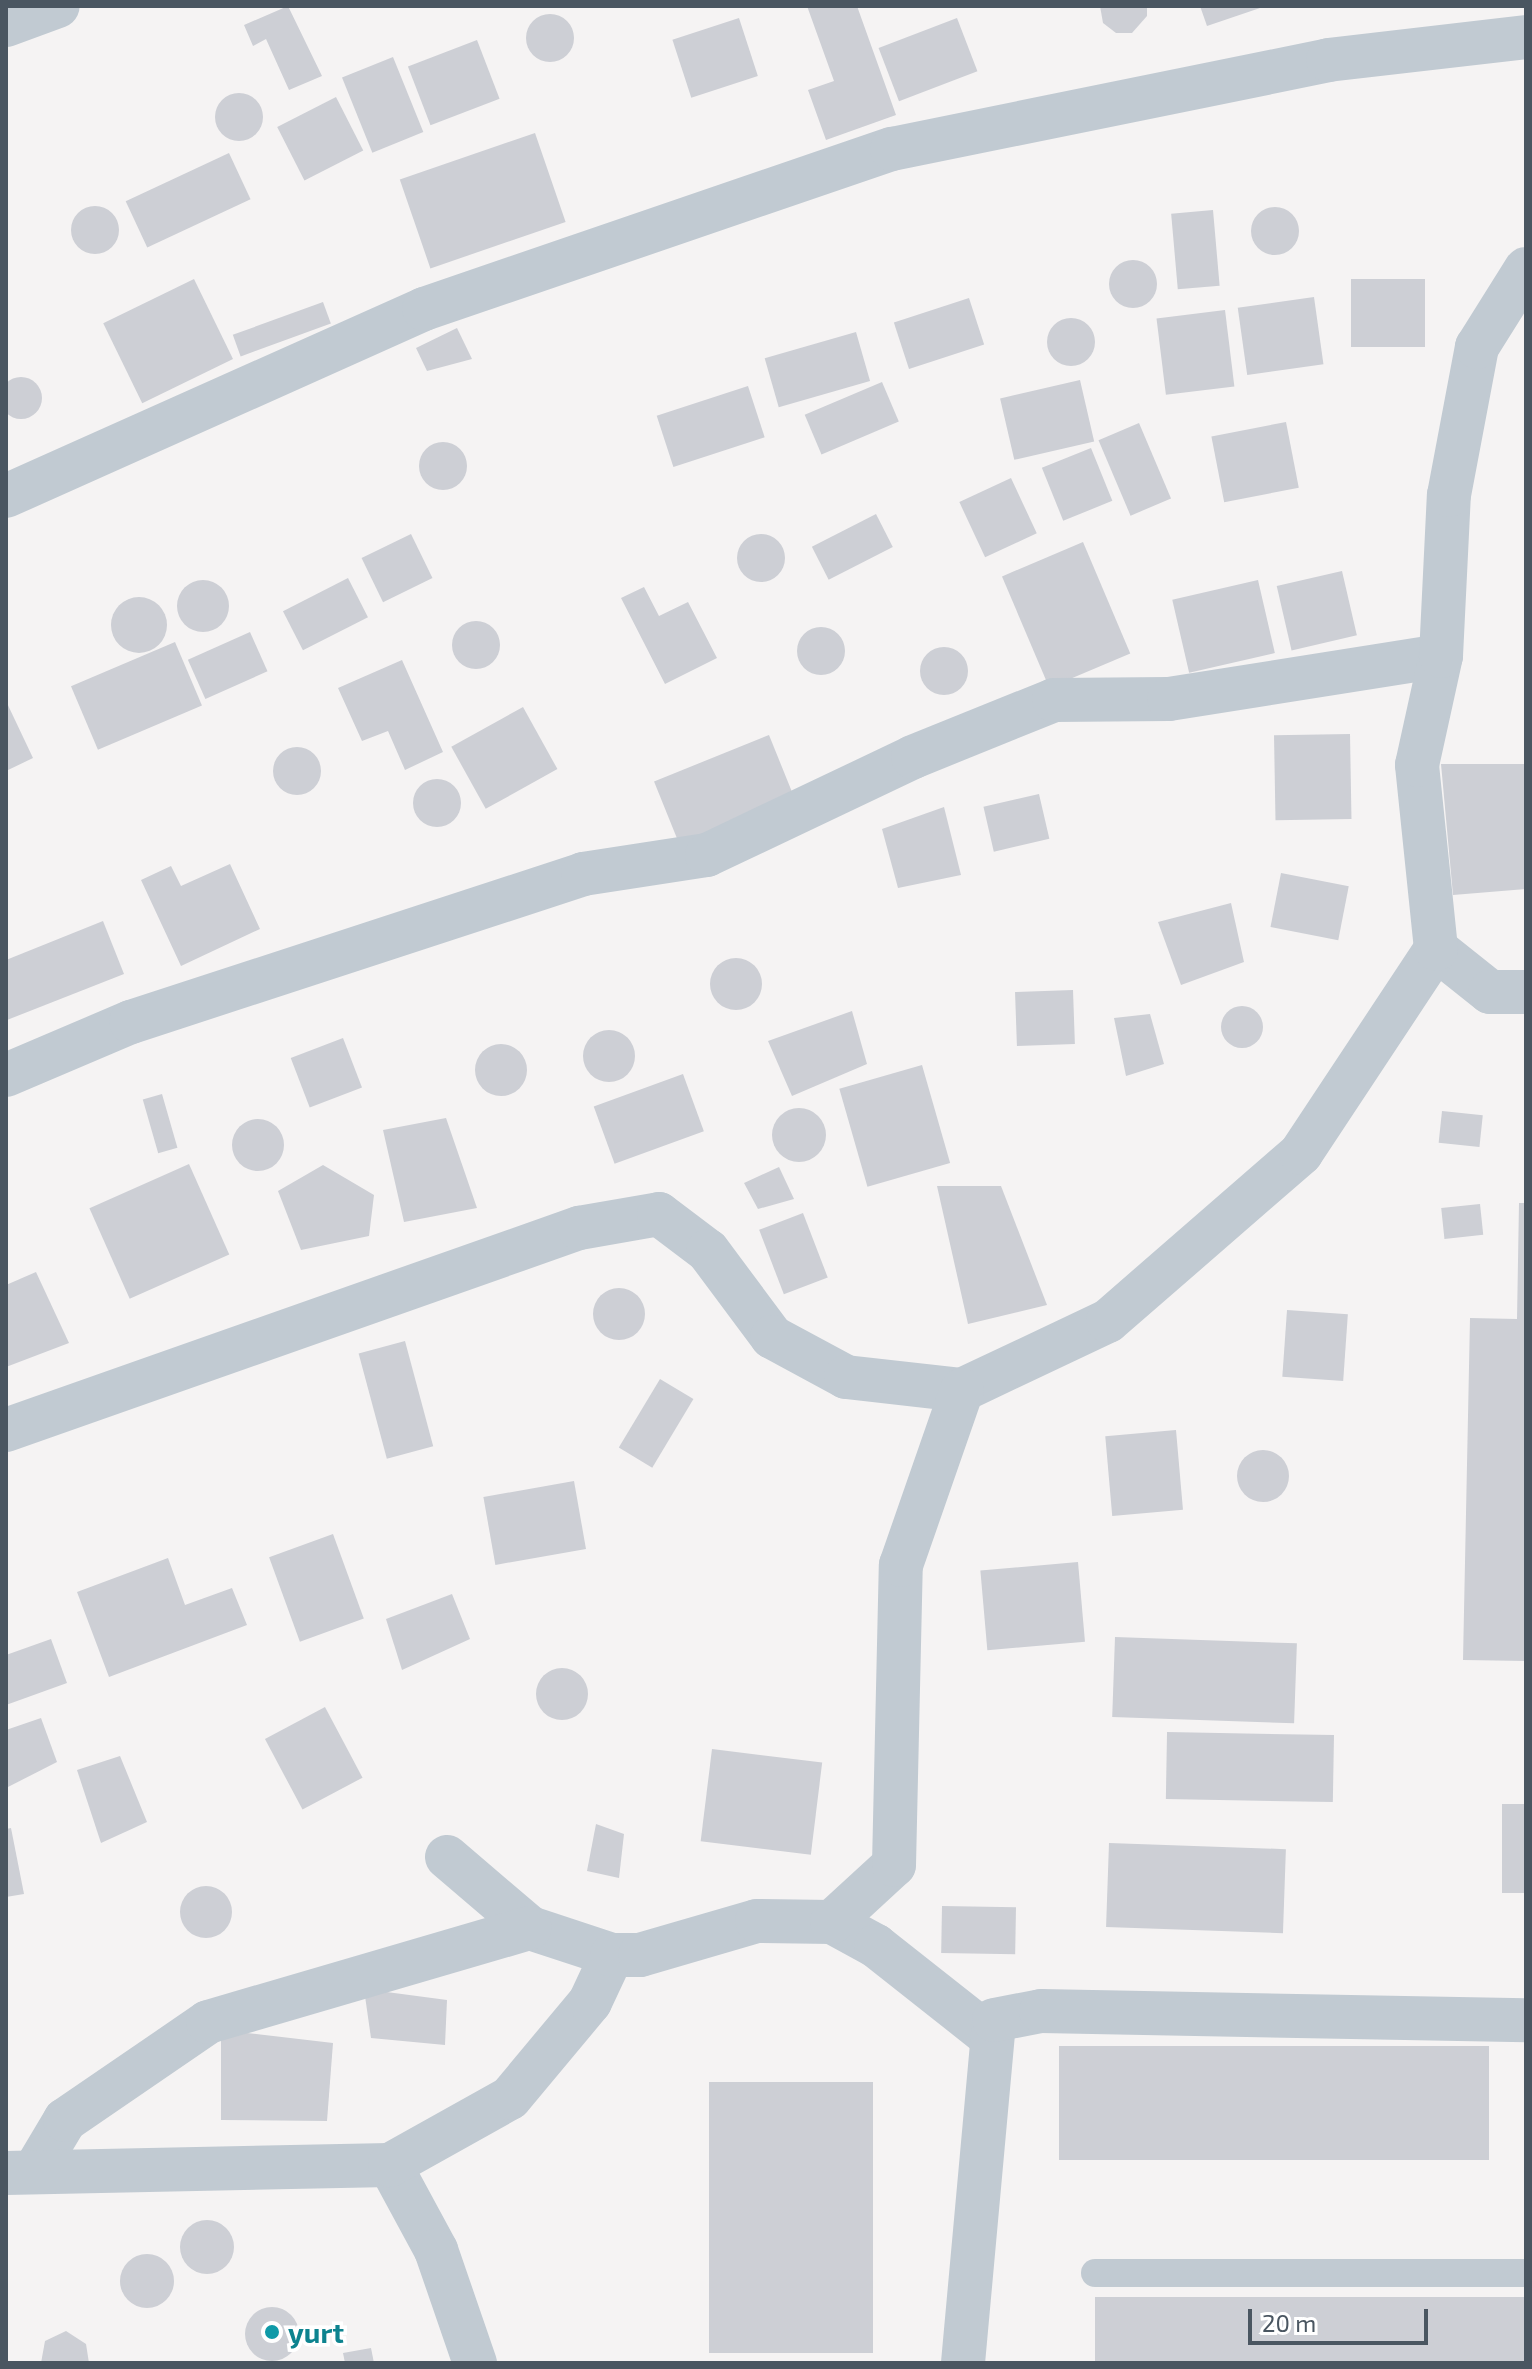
<!DOCTYPE html>
<style>
body{margin:0}
#map{position:relative;width:1532px;height:2369px;overflow:hidden;background:#f5f3f3;font-family:"Exo 2",sans-serif}
div>[style]{position:absolute}
[style*='--x']{left:calc(var(--x)*1px);top:calc(var(--y)*1px);width:calc(var(--w)*1px);rotate:calc(var(--a)*1deg)}
.building>*{inset:0;background:#cdcfd5;transform-origin:0 0}
.round{border-radius:50%}
.lane>*{height:28px;margin:-14px;padding:0 14px;transform-origin:14px;border-radius:14px;background:#c1cad2}
.street>*{height:44px;margin:-22px;padding:0 22px;transform-origin:22px;border-radius:22px;background:#c1cad2}
.dots>*{width:22px;height:22px;translate:-50% -50%;box-sizing:border-box;border:4px solid #fff;border-radius:50%}
span{translate:-50% -50%;white-space:nowrap;text-align:center;line-height:1.15;-webkit-text-stroke:7px #fff;paint-order:stroke}
.culture-label{font-size:28px;color:#0d838f;font-weight:700}
.left{translate:0 -50%;text-align:left}
.frame{position:absolute;inset:0;border:8px solid #4a5661;pointer-events:none}
.scale{position:absolute;left:1248px;top:2309px;width:180px;height:36px;box-sizing:border-box;border:4px solid #4a5661;border-top:0;padding-left:10px;font-size:24px;line-height:28px;white-space:nowrap;color:#4a5661;-webkit-text-stroke:6px #fff;paint-order:stroke}
</style>
<div id="map">
<div class="building">
<i style="clip-path:polygon(288px 6px,322px 76px,289px 90px,266px 39px,253px 46px,244px 25px)"></i>
<i style="clip-path:polygon(807px 6px,857px 6px,896px 115px,826px 140px,808px 90px,834px 81px)"></i>
<i style="clip-path:polygon(1100px 6px,1147px 6px,1147px 16px,1132px 33px,1116px 33px,1103px 23px)"></i>
<i style="clip-path:polygon(1200px 6px,1263px 6px,1263px 7px,1207px 26px)"></i>
<i class="round" style="left:526px;top:14px;width:48px;height:48px"></i>
<i style="left:739px;top:18px;width:61px;height:70px;rotate:72deg"></i>
<i style="left:957px;top:18px;width:57px;height:84px;rotate:69deg"></i>
<i style="left:477px;top:40px;width:63px;height:74px;rotate:69deg"></i>
<i style="left:393px;top:57px;width:81px;height:55px;rotate:68deg"></i>
<i class="round" style="left:215px;top:93px;width:48px;height:48px"></i>
<i style="left:336px;top:97px;width:60px;height:66px;rotate:63deg"></i>
<i style="left:535px;top:133px;width:94px;height:143px;rotate:71deg"></i>
<i style="left:229px;top:153px;width:51px;height:114px;rotate:65deg"></i>
<i class="round" style="left:71px;top:206px;width:48px;height:48px"></i>
<i class="round" style="left:1251px;top:207px;width:48px;height:48px"></i>
<i style="left:1213px;top:210px;width:76px;height:42px;rotate:85deg"></i>
<i class="round" style="left:1109px;top:260px;width:48px;height:48px"></i>
<i style="left:194px;top:279px;width:89px;height:101px;rotate:64deg"></i>
<i style="left:1351px;top:279px;width:74px;height:68px"></i>
<i style="left:1314px;top:297px;width:68px;height:77px;rotate:82deg"></i>
<i style="left:969px;top:298px;width:49px;height:79px;rotate:72deg"></i>
<i style="left:323px;top:302px;width:23px;height:96px;rotate:70deg"></i>
<i style="left:1225px;top:310px;width:77px;height:69px;rotate:83deg"></i>
<i class="round" style="left:1047px;top:318px;width:48px;height:48px"></i>
<i style="clip-path:polygon(457px 328px,472px 359px,427px 371px,416px 348px)"></i>
<i style="left:856px;top:332px;width:51px;height:95px;rotate:74deg"></i>
<i class="round" style="left:0;top:377px;width:42px;height:42px"></i>
<i style="left:1080px;top:380px;width:63px;height:82px;rotate:77deg"></i>
<i style="left:882px;top:382px;width:43px;height:84px;rotate:67deg"></i>
<i style="left:748px;top:386px;width:54px;height:96px;rotate:72deg"></i>
<i style="left:1286px;top:422px;width:67px;height:76px;rotate:79deg"></i>
<i style="left:1139px;top:423px;width:82px;height:44px;rotate:67deg"></i>
<i class="round" style="left:419px;top:442px;width:48px;height:48px"></i>
<i style="left:1091px;top:448px;width:57px;height:53px;rotate:68deg"></i>
<i style="left:1011px;top:478px;width:61px;height:57px;rotate:65deg"></i>
<i style="left:876px;top:514px;width:37px;height:72px;rotate:63deg"></i>
<i style="left:411px;top:534px;width:49px;height:55px;rotate:64deg"></i>
<i class="round" style="left:737px;top:534px;width:48px;height:48px"></i>
<i style="left:1083px;top:542px;width:121px;height:88px;rotate:67deg"></i>
<i style="left:1342px;top:571px;width:66px;height:67px;rotate:77deg"></i>
<i style="left:348px;top:578px;width:44px;height:73px;rotate:63deg"></i>
<i class="round" style="left:177px;top:580px;width:52px;height:52px"></i>
<i style="left:1258px;top:580px;width:75px;height:88px;rotate:77deg"></i>
<i style="clip-path:polygon(644px 587px,659px 616px,688px 602px,717px 658px,665px 684px,621px 598px)"></i>
<i class="round" style="left:111px;top:597px;width:56px;height:56px"></i>
<i class="round" style="left:452px;top:621px;width:48px;height:48px"></i>
<i class="round" style="left:797px;top:627px;width:48px;height:48px"></i>
<i style="left:250px;top:632px;width:43px;height:68px;rotate:66deg"></i>
<i style="left:175px;top:642px;width:69px;height:113px;rotate:67deg"></i>
<i class="round" style="left:920px;top:647px;width:48px;height:48px"></i>
<i style="clip-path:polygon(402px 660px,443px 752px,405px 770px,388px 731px,362px 741px,338px 688px)"></i>
<i style="clip-path:polygon(6px 701px,33px 758px,6px 771px)"></i>
<i style="left:523px;top:707px;width:71px;height:82px;rotate:61deg"></i>
<i style="left:1350px;top:734px;width:85px;height:76px;rotate:89deg"></i>
<i style="left:769px;top:735px;width:69px;height:124px;rotate:68deg"></i>
<i class="round" style="left:273px;top:747px;width:48px;height:48px"></i>
<i style="clip-path:polygon(1441px 764px,1526px 764px,1526px 889px,1453px 895px)"></i>
<i class="round" style="left:413px;top:779px;width:48px;height:48px"></i>
<i style="left:1039px;top:794px;width:46px;height:57px;rotate:77deg"></i>
<i style="clip-path:polygon(944px 807px,961px 875px,898px 888px,882px 829px)"></i>
<i style="clip-path:polygon(230px 864px,260px 929px,181px 966px,141px 880px,171px 866px,181px 886px)"></i>
<i style="left:1281px;top:873px;width:69px;height:55px;rotate:11deg"></i>
<i style="clip-path:polygon(1231px 903px,1244px 962px,1181px 985px,1158px 922px)"></i>
<i style="clip-path:polygon(103px 921px,124px 974px,7px 1020px,6px 960px)"></i>
<i class="round" style="left:710px;top:958px;width:52px;height:52px"></i>
<i style="left:1073px;top:990px;width:54px;height:58px;rotate:88deg"></i>
<i class="round" style="left:1221px;top:1006px;width:42px;height:42px"></i>
<i style="clip-path:polygon(852px 1011px,867px 1064px,792px 1096px,768px 1041px)"></i>
<i style="clip-path:polygon(1150px 1014px,1164px 1064px,1126px 1076px,1114px 1018px)"></i>
<i class="round" style="left:583px;top:1030px;width:52px;height:52px"></i>
<i style="left:343px;top:1038px;width:53px;height:56px;rotate:69deg"></i>
<i class="round" style="left:475px;top:1044px;width:52px;height:52px"></i>
<i style="left:922px;top:1065px;width:102px;height:86px;rotate:74deg"></i>
<i style="left:683px;top:1074px;width:61px;height:95px;rotate:70deg"></i>
<i style="left:162px;top:1094px;width:56px;height:20px;rotate:74deg"></i>
<i class="round" style="left:772px;top:1108px;width:54px;height:54px"></i>
<i style="left:1442px;top:1111px;width:41px;height:32px;rotate:6deg"></i>
<i style="clip-path:polygon(446px 1118px,477px 1208px,404px 1222px,383px 1130px)"></i>
<i class="round" style="left:232px;top:1119px;width:52px;height:52px"></i>
<i style="left:189px;top:1164px;width:99px;height:109px;rotate:66deg"></i>
<i style="clip-path:polygon(323px 1165px,374px 1195px,369px 1236px,301px 1250px,278px 1191px)"></i>
<i style="clip-path:polygon(779px 1167px,794px 1199px,758px 1209px,744px 1183px)"></i>
<i style="clip-path:polygon(937px 1186px,1001px 1186px,1047px 1305px,968px 1324px)"></i>
<i style="clip-path:polygon(1519px 1203px,1526px 1203px,1526px 1661px,1463px 1660px,1470px 1318px,1517px 1319px)"></i>
<i style="left:1480px;top:1204px;width:31px;height:39px;rotate:84deg"></i>
<i style="left:803px;top:1213px;width:69px;height:47px;rotate:69deg"></i>
<i style="clip-path:polygon(36px 1272px,69px 1343px,6px 1367px,6px 1285px)"></i>
<i class="round" style="left:593px;top:1288px;width:52px;height:52px"></i>
<i style="left:1287px;top:1310px;width:61px;height:67px;rotate:4deg"></i>
<i style="left:405px;top:1341px;width:109px;height:48px;rotate:75deg"></i>
<i style="left:660px;top:1379px;width:39px;height:80px;rotate:31deg"></i>
<i style="left:1176px;top:1430px;width:80px;height:71px;rotate:85deg"></i>
<i class="round" style="left:1237px;top:1450px;width:52px;height:52px"></i>
<i style="left:574px;top:1481px;width:69px;height:92px;rotate:80deg"></i>
<i style="left:333px;top:1534px;width:90px;height:68px;rotate:70deg"></i>
<i style="clip-path:polygon(168px 1558px,185px 1605px,232px 1588px,247px 1625px,109px 1677px,77px 1592px)"></i>
<i style="left:1078px;top:1562px;width:80px;height:98px;rotate:85deg"></i>
<i style="clip-path:polygon(452px 1594px,470px 1639px,402px 1670px,386px 1619px)"></i>
<i style="left:1115px;top:1637px;width:182px;height:80px;rotate:2deg"></i>
<i style="clip-path:polygon(51px 1639px,67px 1683px,6px 1705px,6px 1655px)"></i>
<i class="round" style="left:536px;top:1668px;width:52px;height:52px"></i>
<i style="left:325px;top:1707px;width:80px;height:68px;rotate:62deg"></i>
<i style="clip-path:polygon(41px 1718px,57px 1762px,6px 1788px,6px 1730px)"></i>
<i style="left:1334px;top:1735px;width:67px;height:167px;rotate:91deg"></i>
<i style="left:712px;top:1749px;width:111px;height:93px;rotate:7deg"></i>
<i style="clip-path:polygon(120px 1756px,147px 1822px,101px 1843px,77px 1770px)"></i>
<i style="left:1502px;top:1804px;width:24px;height:89px"></i>
<i style="clip-path:polygon(596px 1824px,624px 1834px,619px 1878px,587px 1871px)"></i>
<i style="clip-path:polygon(11px 1828px,24px 1894px,6px 1897px,6px 1829px)"></i>
<i style="left:1109px;top:1843px;width:177px;height:84px;rotate:2deg"></i>
<i class="round" style="left:180px;top:1886px;width:52px;height:52px"></i>
<i style="left:942px;top:1906px;width:74px;height:47px;rotate:1deg"></i>
<i style="clip-path:polygon(364px 1989px,447px 2000px,445px 2045px,371px 2038px)"></i>
<i style="clip-path:polygon(221px 2030px,333px 2043px,327px 2121px,221px 2120px)"></i>
<i style="left:1059px;top:2046px;width:430px;height:114px"></i>
<i style="left:873px;top:2082px;width:271px;height:164px;rotate:90deg"></i>
<i class="round" style="left:180px;top:2220px;width:54px;height:54px"></i>
<i class="round" style="left:120px;top:2254px;width:54px;height:54px"></i>
<i style="left:1095px;top:2297px;width:429px;height:66px"></i>
<i class="round" style="left:245px;top:2307px;width:54px;height:54px"></i>
<i style="clip-path:polygon(66px 2331px,86px 2344px,89px 2363px,41px 2363px,45px 2341px)"></i>
<i style="clip-path:polygon(371px 2348px,374px 2363px,345px 2363px,343px 2353px)"></i>
</div>
<div class="lane">
<i style="--x:1095;--y:2273;--w:431;--a:0"></i>
</div>
<div class="street">
<i style="--x:6;--y:25;--w:55;--a:-20.1"></i>
<i style="--x:6;--y:496;--w:458;--a:-24.1"></i>
<i style="--x:424;--y:309;--w:495;--a:-18.9"></i>
<i style="--x:892;--y:149;--w:445;--a:-11.5"></i>
<i style="--x:1328;--y:60;--w:199;--a:-6.6"></i>
<i style="--x:1436;--y:949;--w:69;--a:38.5"></i>
<i style="--x:1490;--y:992;--w:36;--a:0"></i>
<i style="--x:6;--y:1075;--w:136;--a:-23"></i>
<i style="--x:131;--y:1022;--w:476;--a:-18.1"></i>
<i style="--x:583;--y:874;--w:125;--a:-8.7"></i>
<i style="--x:707;--y:855;--w:228;--a:-25.4"></i>
<i style="--x:913;--y:757;--w:152;--a:-22"></i>
<i style="--x:1054;--y:700;--w:115;--a:-0.5"></i>
<i style="--x:1169;--y:699;--w:275;--a:-9"></i>
<i style="--x:6;--y:1430;--w:608;--a:-19.42"></i>
<i style="--x:579;--y:1228;--w:81;--a:-9.9"></i>
<i style="--x:659;--y:1214;--w:61;--a:37.1"></i>
<i style="--x:708;--y:1251;--w:107;--a:53.3"></i>
<i style="--x:772;--y:1337;--w:84;--a:28.4"></i>
<i style="--x:846;--y:1377;--w:117;--a:6.4"></i>
<i style="--x:962;--y:1390;--w:161;--a:-25.3"></i>
<i style="--x:1108;--y:1321;--w:256;--a:-41"></i>
<i style="--x:1301;--y:1153;--w:245;--a:-56.5"></i>
<i style="--x:1436;--y:949;--w:185;--a:-95.9"></i>
<i style="--x:1417;--y:765;--w:112;--a:-77.6"></i>
<i style="--x:1441;--y:656;--w:161;--a:-87.2"></i>
<i style="--x:1449;--y:495;--w:151;--a:-79.3"></i>
<i style="--x:1477;--y:347;--w:92;--a:-57.9"></i>
<i style="--x:447;--y:1857;--w:109;--a:40.5"></i>
<i style="--x:530;--y:1928;--w:86;--a:18.2"></i>
<i style="--x:832;--y:1922;--w:50;--a:28.6"></i>
<i style="--x:876;--y:1946;--w:145;--a:38.3"></i>
<i style="--x:390;--y:2165;--w:97;--a:61.6"></i>
<i style="--x:436;--y:2250;--w:120;--a:71"></i>
<i style="--x:37;--y:2167;--w:55;--a:-59.2"></i>
<i style="--x:65;--y:2120;--w:173;--a:-34.4"></i>
<i style="--x:208;--y:2022;--w:335;--a:-16.3"></i>
<i style="--x:6;--y:2173;--w:384;--a:-1.2"></i>
<i style="--x:390;--y:2165;--w:137;--a:-29.2"></i>
<i style="--x:510;--y:2098;--w:125;--a:-50.2"></i>
<i style="--x:590;--y:2002;--w:52;--a:-64.9"></i>
<i style="--x:612;--y:1955;--w:28;--a:0"></i>
<i style="--x:640;--y:1955;--w:122;--a:-16.2"></i>
<i style="--x:757;--y:1921;--w:75;--a:0.8"></i>
<i style="--x:832;--y:1922;--w:84;--a:-42.6"></i>
<i style="--x:894;--y:1865;--w:300;--a:-88.7"></i>
<i style="--x:901;--y:1565;--w:185;--a:-70.8"></i>
<i style="--x:963;--y:2363;--w:344;--a:-84.8"></i>
<i style="--x:994;--y:2020;--w:48;--a:-10.8"></i>
<i style="--x:1041;--y:2011;--w:485;--a:1.1"></i>
</div>
<div class="dots">
<i style="left:272px;top:2332px;background:#0f9aa8"></i>
</div>
<div class="culture-label">
<span class="left" style="left:288px;top:2332px">yurt</span>
</div>
<div class="frame"></div>
<div class="scale">20 m</div>
</div>
